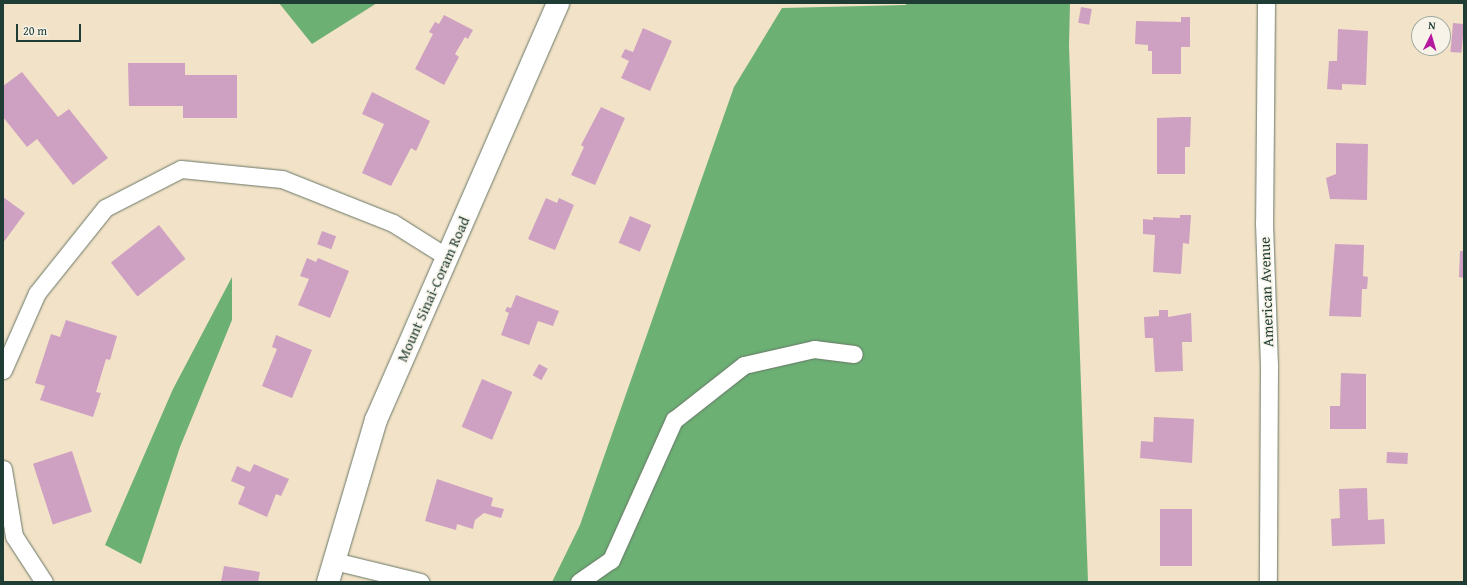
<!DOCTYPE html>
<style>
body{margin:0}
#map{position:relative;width:1467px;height:585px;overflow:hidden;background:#f2e2c7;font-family:"Gentium Book Plus",serif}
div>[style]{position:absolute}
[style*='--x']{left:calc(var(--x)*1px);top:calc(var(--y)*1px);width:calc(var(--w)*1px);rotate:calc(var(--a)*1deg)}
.forest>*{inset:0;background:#6cb074}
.building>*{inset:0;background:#cea1c2;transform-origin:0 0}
.roads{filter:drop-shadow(0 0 1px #697767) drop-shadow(0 0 1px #697767)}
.street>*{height:17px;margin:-8.5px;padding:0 8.5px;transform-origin:8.5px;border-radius:8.5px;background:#fff}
.secondary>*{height:22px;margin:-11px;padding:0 11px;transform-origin:11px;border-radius:11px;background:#fff}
span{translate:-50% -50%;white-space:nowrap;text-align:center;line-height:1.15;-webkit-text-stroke:3px #f7f3e8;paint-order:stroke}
.street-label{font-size:15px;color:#1f3d34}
.frame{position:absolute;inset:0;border:4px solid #1f3d34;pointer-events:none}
.north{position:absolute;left:1411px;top:16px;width:40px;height:40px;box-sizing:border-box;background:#f7f3e8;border:1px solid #a1aaa0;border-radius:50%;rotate:5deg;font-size:11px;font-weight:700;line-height:16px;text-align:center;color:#1f3d34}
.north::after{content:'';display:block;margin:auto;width:14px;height:18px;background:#b5179e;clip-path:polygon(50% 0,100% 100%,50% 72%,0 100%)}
.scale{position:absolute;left:16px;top:24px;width:65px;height:18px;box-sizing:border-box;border:2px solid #1f3d34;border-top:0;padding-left:5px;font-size:12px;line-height:14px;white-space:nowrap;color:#1f3d34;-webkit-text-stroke:3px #f7f3e8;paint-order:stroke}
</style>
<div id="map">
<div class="forest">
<i style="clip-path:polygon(279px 3px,377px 3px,312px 44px)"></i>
<i style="clip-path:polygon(909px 3px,1070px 3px,1069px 46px,1088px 582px,552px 582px,580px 525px,734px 87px,782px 8px,905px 5px)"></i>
<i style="clip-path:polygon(232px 277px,232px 320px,180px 447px,141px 564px,105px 545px,173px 389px)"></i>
</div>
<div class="building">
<i style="left:1081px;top:7px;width:11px;height:16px;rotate:10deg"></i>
<i style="clip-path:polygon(444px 15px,473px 30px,468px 39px,465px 37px,455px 54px,459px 57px,444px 85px,415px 69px,433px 34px,429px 32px,435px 22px,439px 24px)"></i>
<i style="clip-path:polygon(1181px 17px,1190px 17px,1190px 47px,1181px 47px,1181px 74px,1152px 74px,1152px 51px,1148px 51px,1148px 45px,1135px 44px,1136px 21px,1181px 22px)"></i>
<i style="left:1453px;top:23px;width:11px;height:29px;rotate:5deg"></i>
<i style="clip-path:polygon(643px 28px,672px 41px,650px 91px,621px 78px,629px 61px,621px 57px,625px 49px,633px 52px)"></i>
<i style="clip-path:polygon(1338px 29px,1368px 31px,1366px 85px,1342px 84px,1342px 90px,1327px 89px,1329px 61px,1337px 61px)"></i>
<i style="clip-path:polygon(128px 63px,185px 63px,185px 75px,237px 75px,237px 118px,183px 118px,183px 106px,129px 106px)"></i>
<i style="clip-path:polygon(22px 72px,58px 117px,69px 109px,108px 158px,73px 185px,37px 139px,27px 147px,3px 117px,3px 86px)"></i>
<i style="clip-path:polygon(372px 92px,430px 121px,416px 151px,411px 148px,391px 186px,362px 173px,384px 124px,362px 114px)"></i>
<i style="clip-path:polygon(601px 107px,625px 118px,595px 185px,571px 175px,584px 147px,581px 145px)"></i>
<i style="clip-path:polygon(1182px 117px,1191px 117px,1190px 147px,1185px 147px,1185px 174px,1157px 174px,1157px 118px)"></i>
<i style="clip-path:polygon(1336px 143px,1368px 144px,1367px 200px,1330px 199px,1326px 178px,1336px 174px)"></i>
<i style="clip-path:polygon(3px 197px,25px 213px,3px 243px)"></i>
<i style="clip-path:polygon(546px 198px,557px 203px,559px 198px,574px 205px,555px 250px,528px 239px)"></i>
<i style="clip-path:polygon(1180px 215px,1191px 215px,1189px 244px,1183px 243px,1181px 274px,1153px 272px,1155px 235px,1143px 234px,1143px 219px,1153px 220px,1153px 217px,1180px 218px)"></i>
<i style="left:630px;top:216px;width:23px;height:29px;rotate:23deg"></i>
<i style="left:159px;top:225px;width:43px;height:61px;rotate:52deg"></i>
<i style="left:322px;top:231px;width:15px;height:14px;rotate:20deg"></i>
<i style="clip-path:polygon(1335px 244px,1364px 245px,1363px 276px,1368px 277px,1367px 289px,1362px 289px,1361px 317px,1329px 316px)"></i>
<i style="clip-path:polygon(1460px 251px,1464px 251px,1464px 278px,1459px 277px)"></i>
<i style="clip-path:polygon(307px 258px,316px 262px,318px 258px,349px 271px,330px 318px,298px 305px,309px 279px,300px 276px)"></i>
<i style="clip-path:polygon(516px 295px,559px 311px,553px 326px,538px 321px,529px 345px,501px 335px,509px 313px,505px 311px,507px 307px,511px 308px)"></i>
<i style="clip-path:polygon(1159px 310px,1168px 310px,1168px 317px,1191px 313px,1192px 342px,1182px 342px,1183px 371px,1155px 372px,1153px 338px,1145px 338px,1144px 317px,1159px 316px)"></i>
<i style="clip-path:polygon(66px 320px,117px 336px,110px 360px,106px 359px,96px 392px,101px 393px,93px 417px,40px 400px,45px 386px,35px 383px,51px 334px,60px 337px)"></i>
<i style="clip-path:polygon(276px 335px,312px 350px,292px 398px,262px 386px,277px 349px,272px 347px)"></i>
<i style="left:539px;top:364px;width:10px;height:13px;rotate:29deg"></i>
<i style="clip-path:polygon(1341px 373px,1366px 374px,1366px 429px,1330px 429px,1330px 406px,1340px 406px)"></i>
<i style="left:482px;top:379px;width:33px;height:52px;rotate:23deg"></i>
<i style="clip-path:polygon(1154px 417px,1194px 419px,1192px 463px,1140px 458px,1141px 441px,1153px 442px)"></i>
<i style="left:72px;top:451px;width:64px;height:41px;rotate:72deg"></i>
<i style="left:1387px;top:452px;width:21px;height:11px;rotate:3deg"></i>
<i style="clip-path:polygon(254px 464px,289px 479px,281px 496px,276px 494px,267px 517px,238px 504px,245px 487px,231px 481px,237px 466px,250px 472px)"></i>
<i style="clip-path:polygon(437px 479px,493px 498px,491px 506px,504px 509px,501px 518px,484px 513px,475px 520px,473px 529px,457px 524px,456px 530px,425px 521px)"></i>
<i style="clip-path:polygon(1367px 488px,1368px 520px,1384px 519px,1385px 544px,1332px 546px,1331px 519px,1340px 518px,1339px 489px)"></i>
<i style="left:1160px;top:509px;width:32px;height:57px"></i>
<i style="clip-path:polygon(224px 566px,260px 572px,258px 582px,221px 582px)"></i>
</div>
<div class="roads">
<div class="street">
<i style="--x:1266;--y:3;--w:220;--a:90.5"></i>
<i style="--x:1264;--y:223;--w:142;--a:88"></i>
<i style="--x:1269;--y:365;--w:217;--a:90.3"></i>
<i style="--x:3;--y:370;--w:84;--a:-66.2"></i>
<i style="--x:37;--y:293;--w:109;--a:-51.3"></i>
<i style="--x:105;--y:208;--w:85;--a:-27.2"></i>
<i style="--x:181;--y:169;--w:101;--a:5.7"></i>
<i style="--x:282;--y:179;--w:119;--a:21.6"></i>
<i style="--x:393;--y:223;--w:64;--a:32.2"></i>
<i style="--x:3;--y:469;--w:68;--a:80.7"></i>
<i style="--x:14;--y:536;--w:55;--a:56.9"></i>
<i style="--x:334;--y:561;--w:89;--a:13.7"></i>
<i style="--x:579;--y:582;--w:39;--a:-35"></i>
<i style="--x:611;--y:560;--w:154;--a:-65.8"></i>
<i style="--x:674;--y:420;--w:89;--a:-38.2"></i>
<i style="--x:744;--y:365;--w:72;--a:-12.9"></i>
<i style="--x:814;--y:349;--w:40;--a:7.1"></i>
</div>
<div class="secondary">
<i style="--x:328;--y:582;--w:169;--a:-73.5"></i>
<i style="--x:376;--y:420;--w:455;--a:-66.4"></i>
</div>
</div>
<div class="street-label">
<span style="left:433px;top:289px;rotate:-66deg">Mount Sinai-Coram Road</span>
<span style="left:1266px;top:292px;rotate:-92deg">American Avenue</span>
</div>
<div class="frame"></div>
<div class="north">N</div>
<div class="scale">20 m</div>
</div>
